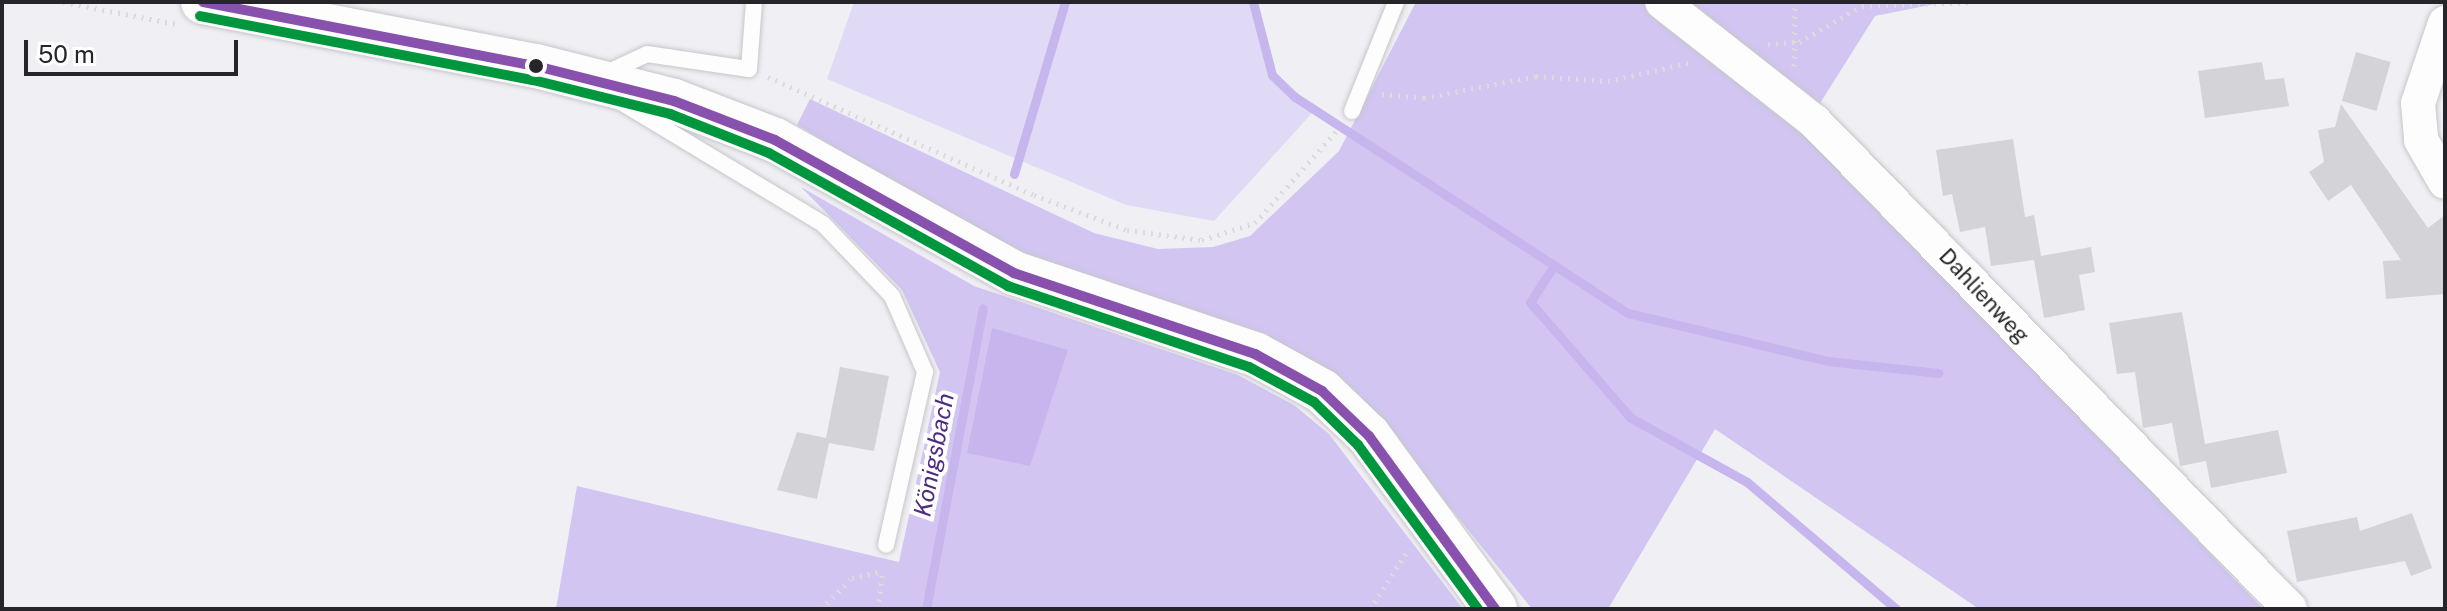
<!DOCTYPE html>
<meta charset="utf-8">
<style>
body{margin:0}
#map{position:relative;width:2447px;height:611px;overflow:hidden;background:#f0eff4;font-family:"Public Sans",sans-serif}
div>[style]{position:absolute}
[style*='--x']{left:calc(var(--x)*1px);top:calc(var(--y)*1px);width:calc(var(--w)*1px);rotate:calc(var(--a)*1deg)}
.green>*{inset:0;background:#e1daf6}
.forest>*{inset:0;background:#d2c5f2}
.water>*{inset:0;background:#c6b6ed}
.stream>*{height:9px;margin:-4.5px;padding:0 4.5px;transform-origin:4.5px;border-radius:4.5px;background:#c6b6ed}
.building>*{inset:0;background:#d4d3d7;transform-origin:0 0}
.path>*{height:5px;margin-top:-2.5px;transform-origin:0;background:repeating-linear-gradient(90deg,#dbdbdc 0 2px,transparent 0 8px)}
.roads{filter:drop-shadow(0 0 2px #c7c6ca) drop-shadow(0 0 2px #c7c6ca)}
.lane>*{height:16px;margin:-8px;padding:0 8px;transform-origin:8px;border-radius:8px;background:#fdfdfd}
.street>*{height:34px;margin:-17px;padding:0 17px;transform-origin:17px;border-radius:17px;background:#fdfdfd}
.secondary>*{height:44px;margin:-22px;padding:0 22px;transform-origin:22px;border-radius:22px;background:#fdfdfd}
.bus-1>*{height:10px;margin:-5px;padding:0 5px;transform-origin:5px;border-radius:5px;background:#8951ae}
.bus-2>*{height:10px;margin:-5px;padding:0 5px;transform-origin:5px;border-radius:5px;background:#00963e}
.dots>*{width:22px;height:22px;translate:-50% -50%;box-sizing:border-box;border:4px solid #fff;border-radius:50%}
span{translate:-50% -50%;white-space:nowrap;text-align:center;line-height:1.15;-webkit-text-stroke:8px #fff;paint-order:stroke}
.street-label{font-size:22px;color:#262529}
.water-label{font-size:24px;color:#4c2b82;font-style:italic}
.frame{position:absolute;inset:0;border:4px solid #262529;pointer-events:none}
.scale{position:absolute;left:24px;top:40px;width:214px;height:36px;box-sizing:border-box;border:4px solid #262529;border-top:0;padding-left:10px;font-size:24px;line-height:28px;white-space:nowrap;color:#262529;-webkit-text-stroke:6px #fff;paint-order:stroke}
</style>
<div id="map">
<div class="green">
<i style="clip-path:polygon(854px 2px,1253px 2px,1272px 75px,1313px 112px,1214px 221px,1126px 205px,827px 79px)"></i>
</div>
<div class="forest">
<i style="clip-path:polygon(1416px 2px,1643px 2px,1794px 116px,2263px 609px,1979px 609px,1715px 429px,1608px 609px,1532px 609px,1380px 421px,975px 232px,797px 125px,810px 99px,1094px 233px,1158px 249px,1213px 247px,1250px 236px,1339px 151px)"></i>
<i style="clip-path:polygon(1687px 2px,1945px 2px,1875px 16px,1817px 108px)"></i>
<i style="clip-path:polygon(801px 187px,974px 286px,1238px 375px,1294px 405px,1329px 434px,1463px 609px,556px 609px,577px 486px,899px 562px,940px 372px,902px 290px)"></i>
</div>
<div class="water">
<i style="clip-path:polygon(992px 328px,1068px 350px,1030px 466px,967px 453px)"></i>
</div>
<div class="stream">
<i style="--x:1253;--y:2;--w:75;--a:75.4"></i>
<i style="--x:1272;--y:75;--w:32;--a:44"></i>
<i style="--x:1295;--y:97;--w:397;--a:33"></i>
<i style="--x:1628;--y:313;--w:206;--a:13.5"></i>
<i style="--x:1828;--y:361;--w:111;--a:6.2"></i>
<i style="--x:1014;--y:174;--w:179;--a:-73.5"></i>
<i style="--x:1551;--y:270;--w:38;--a:123"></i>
<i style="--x:1530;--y:302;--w:154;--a:49"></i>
<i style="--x:1631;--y:418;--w:132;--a:28.9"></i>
<i style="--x:1747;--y:482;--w:196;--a:40.4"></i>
<i style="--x:926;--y:609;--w:306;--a:-79.3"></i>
</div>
<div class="building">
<i style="left:2356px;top:52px;width:36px;height:51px;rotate:16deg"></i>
<i style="clip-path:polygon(2262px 62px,2265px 80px,2284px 78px,2289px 106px,2205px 118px,2198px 71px)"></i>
<i style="clip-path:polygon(2341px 104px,2428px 228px,2445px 215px,2445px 294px,2386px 299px,2383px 261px,2401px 260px,2351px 185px,2328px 201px,2309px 172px,2324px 162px,2318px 130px,2335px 127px)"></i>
<i style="clip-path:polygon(2013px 139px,2025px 217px,2034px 215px,2041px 256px,2091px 247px,2095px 272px,2079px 275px,2085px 310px,2044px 318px,2034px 260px,1991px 266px,1985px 227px,1960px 232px,1952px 194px,1943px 196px,1936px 150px)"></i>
<i style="clip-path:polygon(2182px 312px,2205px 444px,2278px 430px,2287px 473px,2211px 488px,2206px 461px,2180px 466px,2172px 423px,2143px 428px,2135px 372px,2117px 374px,2109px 323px)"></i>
<i style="clip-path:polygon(840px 367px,889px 376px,874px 451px,829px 443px,817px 499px,777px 490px,797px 432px,826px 438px)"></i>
<i style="clip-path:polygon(2412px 513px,2432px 568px,2411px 576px,2405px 561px,2297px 582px,2287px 531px,2357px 517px,2360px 531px)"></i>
</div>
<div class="path">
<i style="--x:63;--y:2;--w:115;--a:11"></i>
<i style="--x:1768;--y:44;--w:31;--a:-4"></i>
<i style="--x:1799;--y:42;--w:73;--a:-29.7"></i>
<i style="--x:1862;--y:6;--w:112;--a:-2"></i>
<i style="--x:1794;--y:66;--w:64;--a:-89.1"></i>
<i style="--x:768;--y:77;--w:291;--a:23.9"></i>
<i style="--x:1034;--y:195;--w:99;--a:20.6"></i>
<i style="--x:1127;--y:230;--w:76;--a:7.6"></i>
<i style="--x:1202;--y:240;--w:56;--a:-17.8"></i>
<i style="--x:1255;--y:223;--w:128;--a:-48.5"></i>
<i style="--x:1382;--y:94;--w:42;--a:5.4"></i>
<i style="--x:1424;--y:98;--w:114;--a:-11.1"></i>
<i style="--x:1536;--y:76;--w:72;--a:4"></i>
<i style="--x:1608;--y:81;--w:83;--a:-12.5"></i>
<i style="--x:821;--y:609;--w:44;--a:-45"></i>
<i style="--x:852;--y:578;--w:32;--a:-13"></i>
<i style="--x:878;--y:609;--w:39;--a:-83"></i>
<i style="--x:1370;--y:609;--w:72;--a:-57"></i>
</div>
<div class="roads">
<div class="lane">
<i style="--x:613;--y:81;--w:12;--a:-81"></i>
<i style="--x:615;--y:69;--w:35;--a:-25"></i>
<i style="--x:647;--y:54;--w:103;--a:8.4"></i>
<i style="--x:749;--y:69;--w:67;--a:-85.7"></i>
<i style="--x:619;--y:101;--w:238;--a:31.1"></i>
<i style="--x:823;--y:224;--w:100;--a:46.2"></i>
<i style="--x:892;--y:296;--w:83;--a:66.5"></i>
<i style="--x:925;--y:372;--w:177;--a:102.7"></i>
<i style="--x:1352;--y:111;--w:118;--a:-68"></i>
</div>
<div class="street">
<i style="--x:1662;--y:2;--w:194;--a:38.1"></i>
<i style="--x:1815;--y:122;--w:680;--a:45.71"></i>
<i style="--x:2445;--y:23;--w:84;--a:108.6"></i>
<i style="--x:2418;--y:103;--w:37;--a:85"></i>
<i style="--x:2421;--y:140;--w:48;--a:60.3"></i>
</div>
<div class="secondary">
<i style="--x:203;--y:2;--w:339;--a:10.9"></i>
<i style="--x:536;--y:66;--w:142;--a:14.2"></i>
<i style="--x:674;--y:101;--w:108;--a:21.1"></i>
<i style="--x:775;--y:140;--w:274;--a:29.1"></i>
<i style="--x:1014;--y:273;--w:254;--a:18.6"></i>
<i style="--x:1255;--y:354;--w:77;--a:28.9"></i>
<i style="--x:1322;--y:391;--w:65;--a:43.8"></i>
<i style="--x:1369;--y:436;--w:214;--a:53.9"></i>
</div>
</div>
<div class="bus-1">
<i style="--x:203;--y:2;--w:339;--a:10.9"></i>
<i style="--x:536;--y:66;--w:142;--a:14.2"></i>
<i style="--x:674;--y:101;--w:108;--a:21.1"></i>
<i style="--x:775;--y:140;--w:274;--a:29.1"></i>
<i style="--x:1014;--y:273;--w:254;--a:18.6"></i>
<i style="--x:1255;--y:354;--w:77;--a:28.9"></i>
<i style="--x:1322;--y:391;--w:65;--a:43.8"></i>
<i style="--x:1369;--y:436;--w:214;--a:53.9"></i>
</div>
<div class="bus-2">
<i style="--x:200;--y:16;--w:339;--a:10.9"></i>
<i style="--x:533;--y:80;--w:141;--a:13.9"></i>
<i style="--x:670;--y:114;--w:106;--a:21.5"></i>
<i style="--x:769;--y:153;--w:274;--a:29.1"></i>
<i style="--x:1008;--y:286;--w:254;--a:18.6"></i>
<i style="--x:1249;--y:367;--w:74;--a:28.3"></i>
<i style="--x:1314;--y:402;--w:62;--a:44.3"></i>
<i style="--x:1358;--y:445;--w:203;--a:53.8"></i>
</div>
<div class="dots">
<i style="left:536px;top:66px;background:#262529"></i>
</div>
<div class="street-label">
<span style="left:1984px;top:296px;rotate:47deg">Dahlienweg</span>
</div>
<div class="water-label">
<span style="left:934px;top:455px;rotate:-79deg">Königsbach</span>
</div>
<div class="frame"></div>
<div class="scale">50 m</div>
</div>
